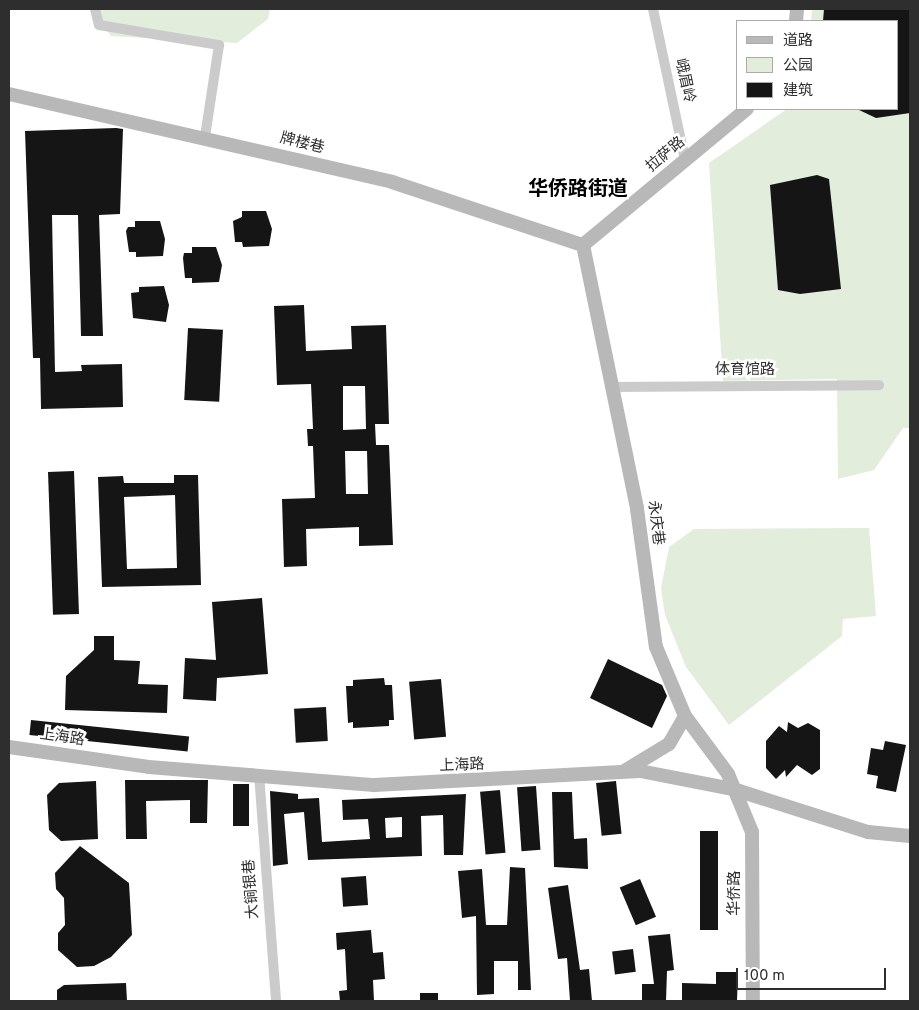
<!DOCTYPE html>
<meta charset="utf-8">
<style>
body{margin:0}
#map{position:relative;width:919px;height:1010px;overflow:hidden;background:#fff;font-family:Overpass,"Noto Sans SC",sans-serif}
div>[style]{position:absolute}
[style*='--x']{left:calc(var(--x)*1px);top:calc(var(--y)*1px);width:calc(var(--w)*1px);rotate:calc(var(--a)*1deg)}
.green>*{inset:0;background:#e2eddb}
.building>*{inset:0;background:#151515;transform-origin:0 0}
.street>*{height:10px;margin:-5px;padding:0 5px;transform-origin:5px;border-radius:5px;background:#cbcbcb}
.secondary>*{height:14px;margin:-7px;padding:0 7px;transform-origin:7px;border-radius:7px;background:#b8b8b8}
span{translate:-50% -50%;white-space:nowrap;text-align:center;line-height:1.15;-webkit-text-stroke:5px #fff;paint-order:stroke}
.street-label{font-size:15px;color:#2e2e2e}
.district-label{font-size:20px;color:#000;font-weight:700}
.frame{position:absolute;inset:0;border:10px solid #2e2e2e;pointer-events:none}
.legend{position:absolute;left:736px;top:20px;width:162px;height:90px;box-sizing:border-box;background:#fff;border:1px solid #ababab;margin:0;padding:6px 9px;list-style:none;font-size:15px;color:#2e2e2e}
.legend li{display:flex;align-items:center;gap:10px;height:25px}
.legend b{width:25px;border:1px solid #ababab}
.scale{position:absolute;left:736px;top:968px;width:150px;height:22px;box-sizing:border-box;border:2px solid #2e2e2e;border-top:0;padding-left:6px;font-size:15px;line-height:18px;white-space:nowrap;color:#2e2e2e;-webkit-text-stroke:4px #fff;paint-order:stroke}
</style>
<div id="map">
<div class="green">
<i style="clip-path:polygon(93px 9px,270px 9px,268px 19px,237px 43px,111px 36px)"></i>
<i style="clip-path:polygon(812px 9px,910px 9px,910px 428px,903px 428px,874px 470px,838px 479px,837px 379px,723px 381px,709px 163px,787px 109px,898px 109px,898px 21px,811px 21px)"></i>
<i style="clip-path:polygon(869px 528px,876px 616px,843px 619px,842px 636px,729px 725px,686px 667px,665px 615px,661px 588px,669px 547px,694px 529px)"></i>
</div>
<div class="building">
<i style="clip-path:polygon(824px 9px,910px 9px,910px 113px,876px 118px,857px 109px,898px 109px,898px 21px,823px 21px)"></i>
<i style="clip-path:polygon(116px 128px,123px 129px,120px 214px,99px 215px,103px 336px,81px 336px,78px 215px,52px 215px,55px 372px,82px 371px,81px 365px,122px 364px,123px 407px,41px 409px,40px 358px,33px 358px,25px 131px)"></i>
<i style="clip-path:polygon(817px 175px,829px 179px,841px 289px,800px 294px,778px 290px,770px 185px)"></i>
<i style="clip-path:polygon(242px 211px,266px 211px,272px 229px,269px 246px,243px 247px,242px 242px,235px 242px,233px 221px,242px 217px)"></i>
<i style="clip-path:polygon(135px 221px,160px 221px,165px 239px,163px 256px,136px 257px,136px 252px,129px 252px,126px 231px,128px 227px,135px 227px)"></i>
<i style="clip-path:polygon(192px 247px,216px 247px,222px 265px,219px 282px,192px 283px,192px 278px,185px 278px,183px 258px,184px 253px,192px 253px)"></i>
<i style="clip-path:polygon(164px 286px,169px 305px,166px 322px,133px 318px,131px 293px,139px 292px,139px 287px)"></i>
<i style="clip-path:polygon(evenodd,304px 305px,306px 351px,352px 349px,351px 326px,386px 325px,389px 424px,375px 424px,376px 445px,389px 445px,393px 545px,359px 546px,359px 527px,306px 529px,307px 566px,284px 567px,282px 499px,315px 498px,313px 446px,308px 446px,307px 429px,313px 429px,311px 384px,277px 385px,274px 306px,304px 305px,343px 386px,365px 386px,366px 429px,343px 430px,343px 386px,304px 305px,345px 451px,367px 451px,368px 494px,346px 494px,345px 451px)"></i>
<i style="left:188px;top:328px;width:35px;height:72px;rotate:3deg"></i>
<i style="left:74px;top:471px;width:143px;height:26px;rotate:88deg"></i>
<i style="clip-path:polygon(evenodd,174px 475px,198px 475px,201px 585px,102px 587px,98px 477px,123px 476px,124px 483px,174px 483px,174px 475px,175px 495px,177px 568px,127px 569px,124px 497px,175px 495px)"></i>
<i style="clip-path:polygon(262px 598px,268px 674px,217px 678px,216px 701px,183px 699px,185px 658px,216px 660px,212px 602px)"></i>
<i style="clip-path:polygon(94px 636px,114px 636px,114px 660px,140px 661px,138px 684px,168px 685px,167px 713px,65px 710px,66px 676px,94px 650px)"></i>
<i style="clip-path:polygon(608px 659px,662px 685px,667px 696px,652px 728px,590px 698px)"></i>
<i style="clip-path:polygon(384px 678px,385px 685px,392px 685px,394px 720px,389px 720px,389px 726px,353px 728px,353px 722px,348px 723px,346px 686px,353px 686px,353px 680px)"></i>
<i style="left:441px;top:679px;width:58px;height:32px;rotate:85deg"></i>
<i style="left:326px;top:707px;width:34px;height:32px;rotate:87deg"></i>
<i style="left:31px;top:720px;width:159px;height:15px;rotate:6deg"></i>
<i style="clip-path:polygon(788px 722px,798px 728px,808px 723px,820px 730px,820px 769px,812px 775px,797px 765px,786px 777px,785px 770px,776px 779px,766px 768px,766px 741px,779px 726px,787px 732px)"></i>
<i style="clip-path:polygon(885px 741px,906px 745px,896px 792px,876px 788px,878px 776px,867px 774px,871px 748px,883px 750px)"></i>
<i style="clip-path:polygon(125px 780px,208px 780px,207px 823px,190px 823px,190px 800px,146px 801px,147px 839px,126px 839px)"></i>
<i style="clip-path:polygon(96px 781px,98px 839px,61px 841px,49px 830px,47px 795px,59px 783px)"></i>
<i style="left:616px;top:781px;width:53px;height:20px;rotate:84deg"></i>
<i style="left:233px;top:784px;width:16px;height:42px"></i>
<i style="left:536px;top:786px;width:64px;height:19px;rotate:86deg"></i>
<i style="left:500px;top:790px;width:63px;height:20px;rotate:85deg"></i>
<i style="clip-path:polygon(evenodd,270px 791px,298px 794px,298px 799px,319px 798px,322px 842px,370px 839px,368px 819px,343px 820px,342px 800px,466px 794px,463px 855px,444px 855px,443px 815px,421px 816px,422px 856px,308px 860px,304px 812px,284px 814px,288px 864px,273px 866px,270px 791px,402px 817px,402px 837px,386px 838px,385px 818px,402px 817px)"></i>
<i style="clip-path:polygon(552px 792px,572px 792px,574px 839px,587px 838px,588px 869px,554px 867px)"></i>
<i style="left:700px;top:831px;width:18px;height:99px"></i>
<i style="clip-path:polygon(80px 846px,129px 883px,132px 935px,111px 957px,94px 966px,77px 967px,58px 950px,58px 933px,65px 925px,64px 898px,56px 889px,55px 873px)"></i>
<i style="clip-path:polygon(510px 867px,525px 868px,531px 990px,518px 990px,518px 961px,494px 961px,494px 994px,477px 995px,476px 916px,462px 918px,458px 871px,482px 869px,486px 925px,507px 925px)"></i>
<i style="left:366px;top:876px;width:29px;height:25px;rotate:86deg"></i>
<i style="left:640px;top:879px;width:41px;height:22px;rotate:67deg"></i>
<i style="clip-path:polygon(568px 885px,580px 970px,589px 969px,592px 1001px,570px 1001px,567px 958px,558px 959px,548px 888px)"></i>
<i style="clip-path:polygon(371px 930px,373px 953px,383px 952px,385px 979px,373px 980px,374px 1001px,340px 1001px,339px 991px,347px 990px,345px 949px,337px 950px,336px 933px)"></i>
<i style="clip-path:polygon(670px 934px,674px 970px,667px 971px,666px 1001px,642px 1001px,642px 984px,654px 984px,648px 936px)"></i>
<i style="left:633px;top:949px;width:23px;height:21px;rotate:83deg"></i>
<i style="clip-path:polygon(716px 972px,738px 972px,737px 1001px,682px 1001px,682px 983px,716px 984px)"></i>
<i style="clip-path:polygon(126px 983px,127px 1001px,57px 1001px,57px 990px,64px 985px)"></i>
<i style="left:420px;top:993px;width:18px;height:8px"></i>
</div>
<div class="street">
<i style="--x:95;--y:9;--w:16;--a:76"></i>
<i style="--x:99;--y:25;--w:122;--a:9.5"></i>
<i style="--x:219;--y:45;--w:93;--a:98.7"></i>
<i style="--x:653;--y:9;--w:154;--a:78"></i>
<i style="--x:612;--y:387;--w:267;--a:-0.4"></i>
<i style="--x:259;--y:774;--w:228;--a:85.7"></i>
</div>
<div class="secondary">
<i style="--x:796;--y:21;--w:12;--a:-85"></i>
<i style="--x:9;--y:94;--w:393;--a:12.9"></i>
<i style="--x:392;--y:182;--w:201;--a:18.3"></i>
<i style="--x:583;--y:245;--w:269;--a:78.4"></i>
<i style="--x:637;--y:509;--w:139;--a:82.2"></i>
<i style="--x:656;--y:647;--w:75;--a:67.2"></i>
<i style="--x:685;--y:716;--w:72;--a:53.4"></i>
<i style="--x:728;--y:774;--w:63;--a:67.5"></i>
<i style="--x:752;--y:832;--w:169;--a:89.7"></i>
<i style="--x:583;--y:245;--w:213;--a:-39.7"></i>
<i style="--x:9;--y:747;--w:141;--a:8.1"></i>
<i style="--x:149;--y:767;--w:226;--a:4.6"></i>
<i style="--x:374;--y:785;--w:266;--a:-3"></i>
<i style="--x:640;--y:771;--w:95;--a:11"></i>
<i style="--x:733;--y:789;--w:142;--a:17.7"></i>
<i style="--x:868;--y:832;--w:42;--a:5.4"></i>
<i style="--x:626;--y:770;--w:50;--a:-31.2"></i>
<i style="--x:669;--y:744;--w:32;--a:-60"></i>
</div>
<div class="street-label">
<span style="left:684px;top:81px;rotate:78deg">峨眉岭</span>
<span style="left:302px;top:144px;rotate:14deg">牌楼巷</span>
<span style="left:666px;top:155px;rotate:-40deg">拉萨路</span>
<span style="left:745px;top:371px">体育馆路</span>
<span style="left:655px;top:523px;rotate:83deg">永庆巷</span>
<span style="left:62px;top:738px;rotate:8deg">上海路</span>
<span style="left:462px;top:766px;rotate:-2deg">上海路</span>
<span style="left:252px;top:889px;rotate:-94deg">大锏银巷</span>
<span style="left:736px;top:893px;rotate:-90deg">华侨路</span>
</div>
<div class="district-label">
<span style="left:578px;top:190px">华侨路街道</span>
</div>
<div class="frame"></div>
<ul class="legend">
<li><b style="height:6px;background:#b8b8b8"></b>道路</li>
<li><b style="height:14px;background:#e2eddb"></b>公园</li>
<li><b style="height:14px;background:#151515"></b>建筑</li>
</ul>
<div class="scale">100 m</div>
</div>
